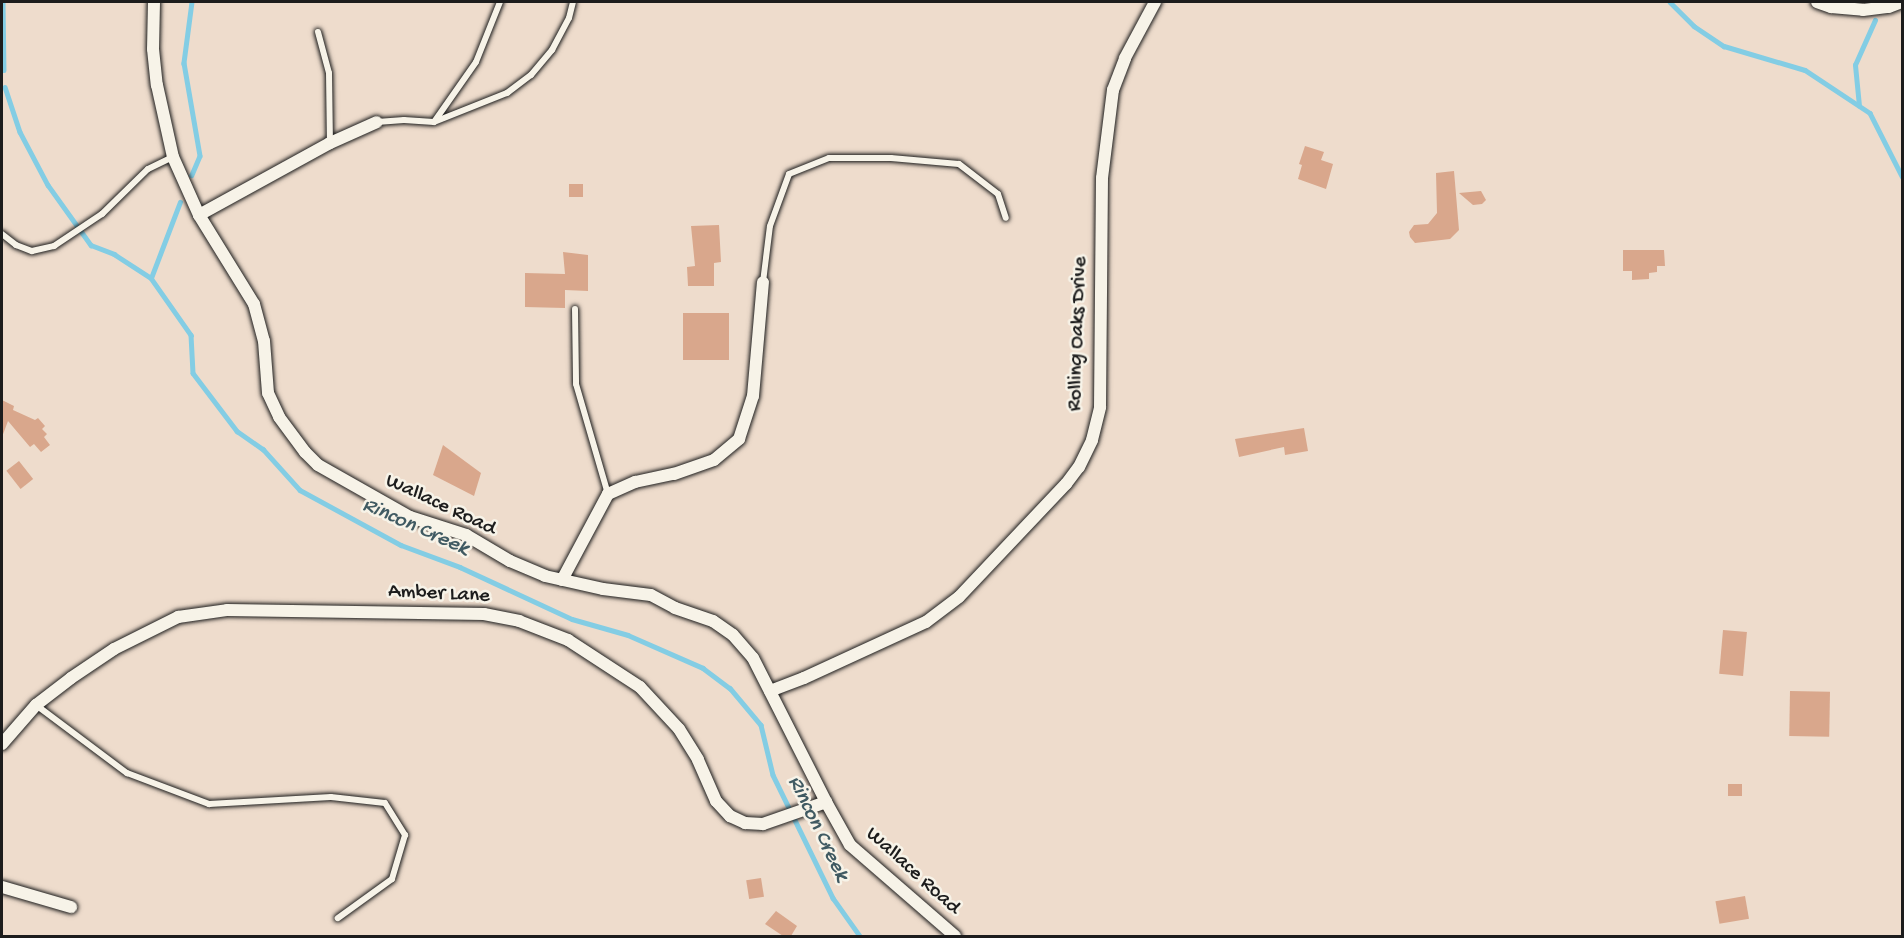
<!DOCTYPE html>
<style>
body{margin:0}
#map{position:relative;width:1904px;height:938px;overflow:hidden;background:#eedccc;font-family:"Gochi Hand",sans-serif}
div>[style]{position:absolute}
[style*='--x']{left:calc(var(--x)*1px);top:calc(var(--y)*1px);width:calc(var(--w)*1px);rotate:calc(var(--a)*1deg)}
.stream>*{height:4.5px;margin:-2.25px;padding:0 2.25px;transform-origin:2.25px;border-radius:2.25px;background:#83cde4}
.building>*{inset:0;background:#d9a78c;transform-origin:0 0}
.roads{filter:drop-shadow(0 0 2px #1c1c1c) drop-shadow(0 0 2px #1c1c1c)}
.service>*{height:6px;margin:-3px;padding:0 3px;transform-origin:3px;border-radius:3px;background:#f7f3e8}
.minor>*{height:12px;margin:-6px;padding:0 6px;transform-origin:6px;border-radius:6px;background:#f7f3e8}
span{translate:-50% -50%;white-space:nowrap;text-align:center;line-height:1.15;-webkit-text-stroke:5px #f7f3e8;paint-order:stroke}
.street-label{font-size:21px;color:#1c1c1c}
.water-label{font-size:22px;color:#405a62;font-style:italic}
.frame{position:absolute;inset:0;border:3px solid #1c1c1c;pointer-events:none}
</style>
<div id="map">
<div class="stream">
<i style="--x:3;--y:2;--w:68;--a:89.2"></i>
<i style="--x:192;--y:2;--w:62;--a:97.5"></i>
<i style="--x:184;--y:63;--w:94;--a:80.2"></i>
<i style="--x:200;--y:156;--w:21;--a:113"></i>
<i style="--x:1670;--y:2;--w:34;--a:45"></i>
<i style="--x:1694;--y:26;--w:36;--a:34"></i>
<i style="--x:1724;--y:46;--w:84;--a:16.5"></i>
<i style="--x:1805;--y:70;--w:78;--a:33.5"></i>
<i style="--x:1870;--y:113;--w:71;--a:63.1"></i>
<i style="--x:5;--y:87;--w:47;--a:71.6"></i>
<i style="--x:20;--y:132;--w:60;--a:62.2"></i>
<i style="--x:48;--y:185;--w:74;--a:54.4"></i>
<i style="--x:91;--y:245;--w:25;--a:21"></i>
<i style="--x:114;--y:254;--w:44;--a:33"></i>
<i style="--x:151;--y:278;--w:70;--a:54.9"></i>
<i style="--x:191;--y:335;--w:38;--a:87"></i>
<i style="--x:193;--y:373;--w:73;--a:52.8"></i>
<i style="--x:237;--y:431;--w:32;--a:35"></i>
<i style="--x:263;--y:449;--w:55;--a:47.9"></i>
<i style="--x:300;--y:490;--w:115;--a:28.6"></i>
<i style="--x:401;--y:545;--w:63;--a:20.4"></i>
<i style="--x:460;--y:567;--w:123;--a:24.9"></i>
<i style="--x:572;--y:619;--w:58;--a:15.9"></i>
<i style="--x:628;--y:635;--w:82;--a:23.7"></i>
<i style="--x:703;--y:668;--w:34;--a:37"></i>
<i style="--x:730;--y:688;--w:48;--a:50"></i>
<i style="--x:761;--y:725;--w:51;--a:76.5"></i>
<i style="--x:773;--y:775;--w:137;--a:64"></i>
<i style="--x:833;--y:898;--w:47;--a:54.6"></i>
<i style="--x:1859;--y:106;--w:41;--a:-95.6"></i>
<i style="--x:1855;--y:65;--w:49;--a:-66"></i>
<i style="--x:151;--y:278;--w:81;--a:-69.1"></i>
</div>
<div class="building">
<i style="clip-path:polygon(1305px 146px,1324px 152px,1321px 160px,1333px 164px,1326px 189px,1298px 179px,1302px 165px,1299px 164px)"></i>
<i style="clip-path:polygon(1454px 171px,1459px 230px,1450px 239px,1415px 243px,1410px 237px,1409px 232px,1414px 225px,1428px 224px,1437px 213px,1436px 173px)"></i>
<i style="left:569px;top:184px;width:14px;height:13px"></i>
<i style="clip-path:polygon(1481px 191px,1486px 200px,1482px 204px,1473px 205px,1459px 193px)"></i>
<i style="clip-path:polygon(719px 225px,721px 262px,714px 263px,714px 286px,688px 286px,687px 267px,695px 266px,691px 226px)"></i>
<i style="clip-path:polygon(1623px 250px,1664px 250px,1665px 266px,1657px 266px,1657px 272px,1649px 273px,1649px 279px,1632px 280px,1632px 271px,1623px 271px)"></i>
<i style="clip-path:polygon(563px 252px,588px 255px,588px 291px,565px 290px,565px 308px,525px 307px,525px 273px,565px 274px)"></i>
<i style="left:683px;top:313px;width:46px;height:47px"></i>
<i style="clip-path:polygon(2px 400px,14px 406px,13px 410px,35px 420px,38px 418px,45px 426px,42px 429px,47px 434px,44px 437px,50px 445px,41px 452px,34px 444px,30px 447px,8px 421px,2px 437px)"></i>
<i style="clip-path:polygon(1304px 428px,1308px 451px,1285px 455px,1284px 447px,1239px 457px,1235px 439px)"></i>
<i style="clip-path:polygon(443px 445px,481px 473px,474px 496px,433px 475px)"></i>
<i style="left:19px;top:461px;width:23px;height:16px;rotate:52deg"></i>
<i style="left:1723px;top:630px;width:24px;height:44px;rotate:5deg"></i>
<i style="left:1790px;top:691px;width:40px;height:45px;rotate:1deg"></i>
<i style="left:1728px;top:784px;width:14px;height:12px"></i>
<i style="left:761px;top:878px;width:19px;height:15px;rotate:81deg"></i>
<i style="left:1745px;top:896px;width:23px;height:30px;rotate:80deg"></i>
<i style="clip-path:polygon(776px 911px,797px 926px,791px 936px,783px 936px,765px 924px)"></i>
</div>
<div class="roads">
<div class="service">
<i style="--x:318;--y:32;--w:42;--a:75"></i>
<i style="--x:329;--y:73;--w:69;--a:89.2"></i>
<i style="--x:377;--y:122;--w:27;--a:-4"></i>
<i style="--x:404;--y:120;--w:30;--a:4"></i>
<i style="--x:434;--y:122;--w:79;--a:-21.7"></i>
<i style="--x:507;--y:93;--w:30;--a:-37"></i>
<i style="--x:531;--y:75;--w:33;--a:-50"></i>
<i style="--x:552;--y:50;--w:36;--a:-62"></i>
<i style="--x:569;--y:18;--w:16;--a:-76"></i>
<i style="--x:434;--y:122;--w:73;--a:-55"></i>
<i style="--x:476;--y:62;--w:65;--a:-68.2"></i>
<i style="--x:2;--y:234;--w:18;--a:38"></i>
<i style="--x:16;--y:245;--w:17;--a:21"></i>
<i style="--x:32;--y:251;--w:23;--a:-13"></i>
<i style="--x:54;--y:246;--w:58;--a:-33.7"></i>
<i style="--x:102;--y:214;--w:64;--a:-44.4"></i>
<i style="--x:148;--y:169;--w:28;--a:-26"></i>
<i style="--x:763;--y:282;--w:56;--a:-82.9"></i>
<i style="--x:770;--y:226;--w:55;--a:-69.9"></i>
<i style="--x:789;--y:174;--w:43;--a:-21.8"></i>
<i style="--x:829;--y:158;--w:62;--a:0"></i>
<i style="--x:891;--y:158;--w:68;--a:5"></i>
<i style="--x:959;--y:164;--w:49;--a:37.6"></i>
<i style="--x:998;--y:194;--w:25;--a:72"></i>
<i style="--x:575;--y:309;--w:75;--a:89.2"></i>
<i style="--x:576;--y:384;--w:115;--a:73.8"></i>
<i style="--x:36;--y:705;--w:114;--a:36.8"></i>
<i style="--x:127;--y:773;--w:88;--a:20.7"></i>
<i style="--x:209;--y:804;--w:122;--a:-3.3"></i>
<i style="--x:331;--y:797;--w:54;--a:6.3"></i>
<i style="--x:385;--y:803;--w:38;--a:58"></i>
<i style="--x:405;--y:835;--w:46;--a:106.5"></i>
<i style="--x:392;--y:879;--w:67;--a:144.2"></i>
</div>
<div class="minor">
<i style="--x:154;--y:2;--w:47;--a:91.2"></i>
<i style="--x:153;--y:49;--w:36;--a:84"></i>
<i style="--x:157;--y:85;--w:74;--a:77.5"></i>
<i style="--x:173;--y:157;--w:64;--a:65.9"></i>
<i style="--x:199;--y:215;--w:105;--a:58.3"></i>
<i style="--x:254;--y:304;--w:38;--a:75"></i>
<i style="--x:264;--y:341;--w:52;--a:85.6"></i>
<i style="--x:268;--y:393;--w:26;--a:65"></i>
<i style="--x:279;--y:417;--w:44;--a:53.4"></i>
<i style="--x:305;--y:452;--w:18;--a:45"></i>
<i style="--x:318;--y:465;--w:106;--a:29.5"></i>
<i style="--x:410;--y:517;--w:59;--a:17.8"></i>
<i style="--x:466;--y:535;--w:51;--a:30.6"></i>
<i style="--x:510;--y:561;--w:38;--a:23"></i>
<i style="--x:545;--y:576;--w:59;--a:12.6"></i>
<i style="--x:603;--y:589;--w:48;--a:7.1"></i>
<i style="--x:651;--y:595;--w:27;--a:28"></i>
<i style="--x:675;--y:608;--w:40;--a:18.9"></i>
<i style="--x:713;--y:621;--w:24;--a:35"></i>
<i style="--x:733;--y:635;--w:30;--a:49"></i>
<i style="--x:753;--y:658;--w:161;--a:63.1"></i>
<i style="--x:826;--y:802;--w:49;--a:60.8"></i>
<i style="--x:850;--y:845;--w:139;--a:40.9"></i>
<i style="--x:1817;--y:2;--w:15;--a:20"></i>
<i style="--x:1831;--y:7;--w:32;--a:5"></i>
<i style="--x:1863;--y:10;--w:26;--a:-7"></i>
<i style="--x:1889;--y:7;--w:14;--a:-21"></i>
<i style="--x:199;--y:215;--w:149;--a:-28.8"></i>
<i style="--x:330;--y:143;--w:51;--a:-24.1"></i>
<i style="--x:562;--y:580;--w:98;--a:-61.9"></i>
<i style="--x:608;--y:494;--w:30;--a:-24"></i>
<i style="--x:635;--y:482;--w:40;--a:-12"></i>
<i style="--x:674;--y:474;--w:42;--a:-19.3"></i>
<i style="--x:714;--y:460;--w:33;--a:-40"></i>
<i style="--x:739;--y:439;--w:45;--a:-72"></i>
<i style="--x:753;--y:396;--w:114;--a:-85"></i>
<i style="--x:770;--y:691;--w:36;--a:-21"></i>
<i style="--x:804;--y:678;--w:134;--a:-24.7"></i>
<i style="--x:926;--y:622;--w:41;--a:-37.1"></i>
<i style="--x:959;--y:597;--w:156;--a:-46.6"></i>
<i style="--x:1066;--y:484;--w:21;--a:-53"></i>
<i style="--x:1079;--y:467;--w:30;--a:-64"></i>
<i style="--x:1092;--y:440;--w:34;--a:-76"></i>
<i style="--x:1100;--y:407;--w:229;--a:-89.5"></i>
<i style="--x:1102;--y:178;--w:89;--a:-82.9"></i>
<i style="--x:1113;--y:90;--w:34;--a:-69"></i>
<i style="--x:1125;--y:58;--w:64;--a:-61.8"></i>
<i style="--x:2;--y:744;--w:52;--a:-48.9"></i>
<i style="--x:36;--y:705;--w:44;--a:-37.6"></i>
<i style="--x:71;--y:678;--w:52;--a:-34"></i>
<i style="--x:114;--y:649;--w:72;--a:-26.6"></i>
<i style="--x:178;--y:617;--w:49;--a:-8.1"></i>
<i style="--x:227;--y:610;--w:257;--a:0.9"></i>
<i style="--x:484;--y:614;--w:36;--a:11"></i>
<i style="--x:519;--y:621;--w:53;--a:21.2"></i>
<i style="--x:568;--y:640;--w:86;--a:33.1"></i>
<i style="--x:640;--y:687;--w:57;--a:47.1"></i>
<i style="--x:679;--y:729;--w:36;--a:58"></i>
<i style="--x:698;--y:760;--w:45;--a:66.3"></i>
<i style="--x:716;--y:801;--w:21;--a:47"></i>
<i style="--x:730;--y:816;--w:17;--a:25"></i>
<i style="--x:745;--y:823;--w:18;--a:3"></i>
<i style="--x:763;--y:824;--w:67;--a:-19.2"></i>
<i style="--x:2;--y:887;--w:72;--a:16.2"></i>
</div>
</div>
<div class="street-label">
<span style="left:1079px;top:334px;rotate:-88deg">Rolling Oaks Drive</span>
<span style="left:440px;top:506px;rotate:25deg">Wallace Road</span>
<span style="left:439px;top:595px;rotate:3deg">Amber Lane</span>
<span style="left:912px;top:872px;rotate:42deg">Wallace Road</span>
</div>
<div class="water-label">
<span style="left:415px;top:528px;rotate:24deg">Rincon Creek</span>
<span style="left:817px;top:829px;rotate:64deg">Rincon Creek</span>
</div>
<div class="frame"></div>
</div>
